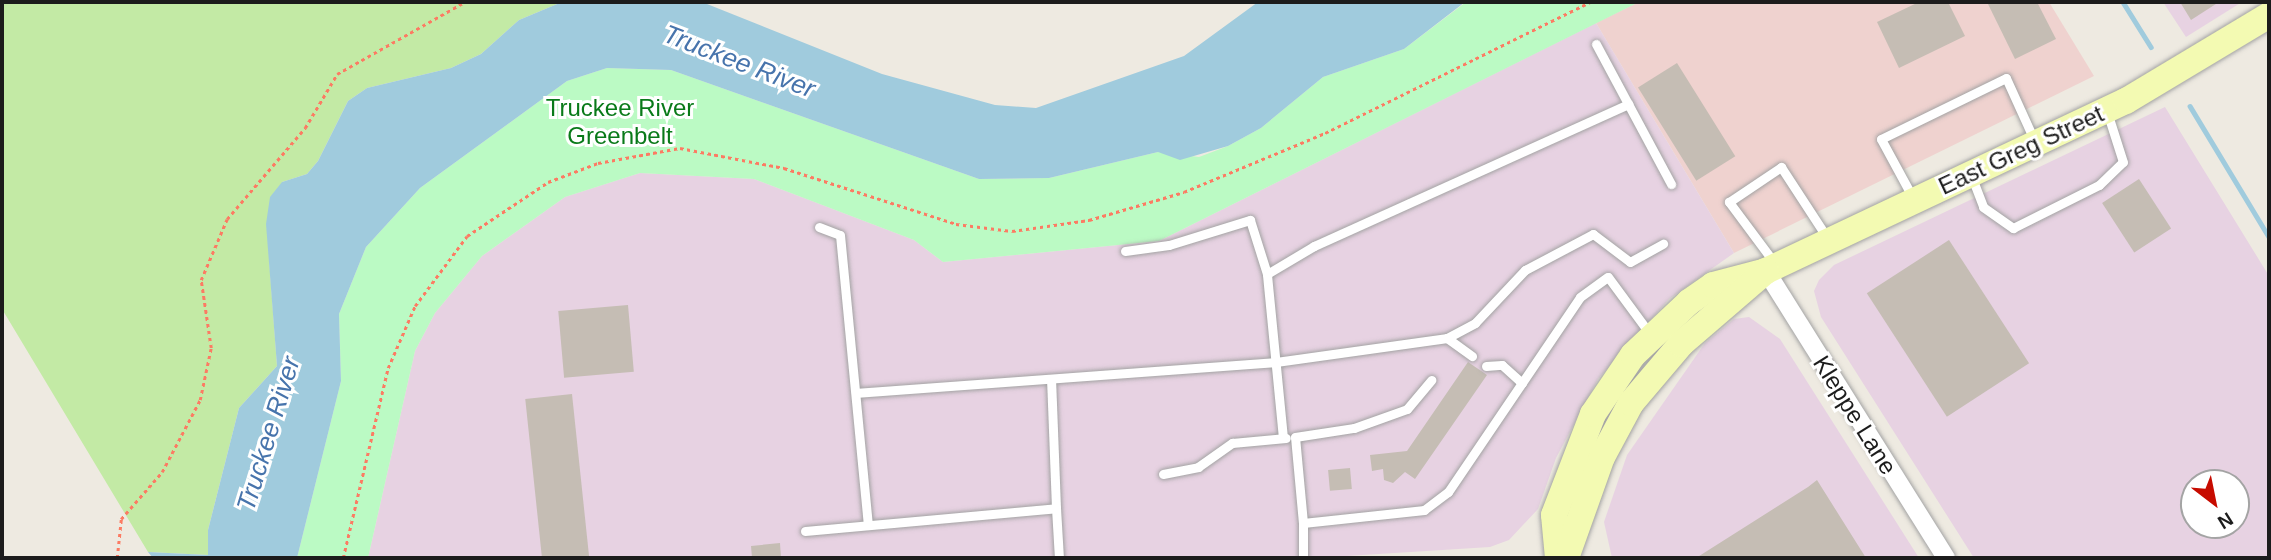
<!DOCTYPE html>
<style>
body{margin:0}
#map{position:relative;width:2271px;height:560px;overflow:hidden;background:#eeeae1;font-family:Arial,sans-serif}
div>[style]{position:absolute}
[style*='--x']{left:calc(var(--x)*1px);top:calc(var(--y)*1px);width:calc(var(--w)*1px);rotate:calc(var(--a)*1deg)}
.commercial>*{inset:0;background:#efd2cf}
.industrial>*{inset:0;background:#e7d2e2}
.grass>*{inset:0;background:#c3eaa5}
.park>*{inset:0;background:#bbfac4}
.water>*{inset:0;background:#a0cbdd}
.stream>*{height:4.5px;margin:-2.25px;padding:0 2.25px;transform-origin:2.25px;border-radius:2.25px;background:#a0cbdd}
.building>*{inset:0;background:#c5bdb4;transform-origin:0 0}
.path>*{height:2.5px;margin-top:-1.25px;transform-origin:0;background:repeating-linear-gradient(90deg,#fc7b63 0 3.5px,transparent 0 7px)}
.roads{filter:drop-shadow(0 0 2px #a3a3a3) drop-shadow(0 0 2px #a3a3a3)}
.lane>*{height:9px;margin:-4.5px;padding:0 4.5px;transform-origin:4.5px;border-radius:4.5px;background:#fff}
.street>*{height:18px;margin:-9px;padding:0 9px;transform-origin:9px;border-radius:9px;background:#fff}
.secondary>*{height:26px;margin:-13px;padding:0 13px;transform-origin:13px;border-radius:13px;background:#f3fab2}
span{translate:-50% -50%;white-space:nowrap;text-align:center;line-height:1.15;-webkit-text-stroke:6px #fff;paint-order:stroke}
.park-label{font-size:24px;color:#097a19}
.street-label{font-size:24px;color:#1c1c1c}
.water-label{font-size:26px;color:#4774ac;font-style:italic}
.frame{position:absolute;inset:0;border:4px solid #1c1c1c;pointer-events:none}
.north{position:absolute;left:2180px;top:469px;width:70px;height:70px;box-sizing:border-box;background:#fff;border:2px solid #a4a4a4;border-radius:50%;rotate:148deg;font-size:19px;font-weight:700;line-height:28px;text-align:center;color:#1c1c1c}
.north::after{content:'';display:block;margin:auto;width:24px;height:32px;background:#c70b00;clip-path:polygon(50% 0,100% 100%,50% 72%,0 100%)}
</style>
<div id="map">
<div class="commercial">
<i style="clip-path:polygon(1639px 2px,2049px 2px,2094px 76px,1734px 253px,1596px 23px)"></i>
</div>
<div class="industrial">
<i style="clip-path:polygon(2163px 2px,2242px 2px,2186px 37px)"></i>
<i style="clip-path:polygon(1596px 23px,1734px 253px,1669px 299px,1598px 379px,1556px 458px,1538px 509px,1509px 540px,1490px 547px,1315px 558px,368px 558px,415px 351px,435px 313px,482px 256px,565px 197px,640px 173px,754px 179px,914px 240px,943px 262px,1159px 241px)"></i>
<i style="clip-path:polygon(evenodd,2165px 107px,2269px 276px,2269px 558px,1974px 558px,1821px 317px,1814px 291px,1819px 280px,1834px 265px,2165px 107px,2194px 483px,2236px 483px,2236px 525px,2194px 525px,2194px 483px)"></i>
<i style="clip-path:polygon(1749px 317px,1780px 339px,1919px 558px,1612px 558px,1604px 522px,1627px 455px,1705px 343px,1734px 319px)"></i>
</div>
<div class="grass">
<i style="clip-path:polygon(2px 2px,562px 2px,519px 20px,481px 54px,451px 68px,367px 88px,348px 101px,318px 161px,307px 174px,282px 182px,269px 258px,277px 366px,239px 408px,208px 530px,208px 555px,148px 552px,2px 309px)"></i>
</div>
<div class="park">
<i style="clip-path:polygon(1466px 2px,1639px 2px,1159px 241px,943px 262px,914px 240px,754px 179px,640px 173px,565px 197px,482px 256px,435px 313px,415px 351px,368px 558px,297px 558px,341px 381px,339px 314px,366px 247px,420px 188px,567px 81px,607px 68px,671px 70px,979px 179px,1049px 178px,1158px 152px,1199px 157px,1228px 146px,1261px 128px,1323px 77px,1404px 49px)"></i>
</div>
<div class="water">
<i style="clip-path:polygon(562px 2px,702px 2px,882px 74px,995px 105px,1036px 108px,1184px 56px,1258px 2px,1465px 2px,1404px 49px,1323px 77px,1261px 128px,1228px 146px,1180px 160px,1158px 152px,1049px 178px,979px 179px,671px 70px,607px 68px,567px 81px,420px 188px,366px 247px,339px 314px,341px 381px,297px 558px,153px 558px,148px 552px,208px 555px,208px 530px,239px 408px,277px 366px,266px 224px,270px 197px,282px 182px,307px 174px,318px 161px,348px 101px,367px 88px,451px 68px,481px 54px,519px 20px)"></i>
</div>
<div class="stream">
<i style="--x:2123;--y:2;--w:53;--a:58.1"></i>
<i style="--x:2190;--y:106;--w:153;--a:58.9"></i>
</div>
<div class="building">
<i style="clip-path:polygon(1919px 2px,1948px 2px,1965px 36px,1899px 68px,1877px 22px)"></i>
<i style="clip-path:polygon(1987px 2px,2037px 2px,2056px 39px,2015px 59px)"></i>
<i style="clip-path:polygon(2180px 2px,2219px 2px,2191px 20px)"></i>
<i style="left:1677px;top:63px;width:110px;height:46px;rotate:58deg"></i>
<i style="left:2139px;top:179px;width:59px;height:44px;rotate:57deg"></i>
<i style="left:1949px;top:240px;width:147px;height:98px;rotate:57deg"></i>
<i style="left:628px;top:305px;width:67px;height:70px;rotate:85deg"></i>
<i style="clip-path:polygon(1468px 362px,1487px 375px,1415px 479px,1405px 472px,1393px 483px,1384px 480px,1383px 469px,1372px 471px,1370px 455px,1407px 451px)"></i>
<i style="left:572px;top:394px;width:165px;height:47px;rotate:84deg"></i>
<i style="left:1350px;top:468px;width:21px;height:22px;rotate:85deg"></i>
<i style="clip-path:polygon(1817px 480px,1866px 558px,1696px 558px,1808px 487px)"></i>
<i style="clip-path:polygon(780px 543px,781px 558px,752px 558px,751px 546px)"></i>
</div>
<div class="path">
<i style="--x:117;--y:558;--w:39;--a:-84"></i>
<i style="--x:121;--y:519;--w:62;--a:-48.9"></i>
<i style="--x:162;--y:472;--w:81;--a:-62.2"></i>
<i style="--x:200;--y:400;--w:53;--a:-78.1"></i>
<i style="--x:211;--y:348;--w:69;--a:-98.4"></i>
<i style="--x:201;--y:280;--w:66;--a:-66.9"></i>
<i style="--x:227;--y:219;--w:120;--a:-49.4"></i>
<i style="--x:305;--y:128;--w:63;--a:-59.3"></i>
<i style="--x:337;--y:74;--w:147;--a:-29.4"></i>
<i style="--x:343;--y:558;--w:195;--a:-76.7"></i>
<i style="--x:388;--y:368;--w:68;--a:-66.5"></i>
<i style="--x:415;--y:306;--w:87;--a:-53.4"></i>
<i style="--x:467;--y:236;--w:97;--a:-33.7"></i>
<i style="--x:548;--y:182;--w:53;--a:-20.8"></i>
<i style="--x:598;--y:163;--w:83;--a:-10.4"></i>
<i style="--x:680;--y:148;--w:106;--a:10.9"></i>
<i style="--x:784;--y:168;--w:181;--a:18"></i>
<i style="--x:956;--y:224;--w:56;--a:7.1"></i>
<i style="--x:1012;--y:231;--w:78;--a:-8.1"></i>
<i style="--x:1089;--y:220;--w:99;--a:-16.4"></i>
<i style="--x:1184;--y:192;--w:153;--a:-22.7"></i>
<i style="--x:1325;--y:133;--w:296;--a:-26.3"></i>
</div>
<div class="roads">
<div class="lane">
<i style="--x:1596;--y:44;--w:159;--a:61.8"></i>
<i style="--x:1971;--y:175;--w:34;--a:69"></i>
<i style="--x:1983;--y:207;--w:37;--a:35"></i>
<i style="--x:2013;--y:228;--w:96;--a:-26.6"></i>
<i style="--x:2099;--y:185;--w:33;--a:-44"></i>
<i style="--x:2123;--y:162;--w:52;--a:-107.7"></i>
<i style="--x:1913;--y:198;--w:67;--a:-118.5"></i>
<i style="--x:1881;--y:139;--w:139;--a:-26"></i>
<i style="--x:2006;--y:78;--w:70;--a:65.6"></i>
<i style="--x:819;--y:227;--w:22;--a:21"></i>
<i style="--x:840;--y:235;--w:291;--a:84.5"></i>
<i style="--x:1125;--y:251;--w:44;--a:-7.8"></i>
<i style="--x:1169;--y:245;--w:85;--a:-17.2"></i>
<i style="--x:1250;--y:220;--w:57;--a:72.5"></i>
<i style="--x:1776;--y:265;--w:79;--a:-126.7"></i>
<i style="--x:1729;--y:202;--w:63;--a:-33.9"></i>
<i style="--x:1781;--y:167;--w:86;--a:56.9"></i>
<i style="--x:1447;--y:338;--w:31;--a:36"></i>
<i style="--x:1486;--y:366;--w:16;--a:-4"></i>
<i style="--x:1502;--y:365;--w:27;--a:42"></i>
<i style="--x:856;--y:393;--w:421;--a:-4.2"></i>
<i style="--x:1276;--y:362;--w:173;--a:-8"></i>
<i style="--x:1447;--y:338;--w:32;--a:-28"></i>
<i style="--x:1475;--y:323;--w:73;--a:-46.7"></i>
<i style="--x:1525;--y:270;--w:77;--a:-27.9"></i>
<i style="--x:1593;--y:234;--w:46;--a:37.1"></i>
<i style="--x:1630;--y:262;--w:38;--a:-29"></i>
<i style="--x:1283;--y:438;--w:165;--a:-95.6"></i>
<i style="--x:1267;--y:274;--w:55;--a:-30.8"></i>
<i style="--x:1314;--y:246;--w:345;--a:-24.3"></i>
<i style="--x:1163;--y:474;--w:36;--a:-11"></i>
<i style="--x:1198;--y:467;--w:42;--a:-35.2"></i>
<i style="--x:1232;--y:443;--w:54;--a:-5.3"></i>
<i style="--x:1056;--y:508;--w:50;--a:86.6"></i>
<i style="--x:1303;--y:523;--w:86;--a:-95.3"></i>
<i style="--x:1295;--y:437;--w:60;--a:-8.7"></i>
<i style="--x:1354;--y:428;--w:56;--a:-19.7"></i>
<i style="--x:1407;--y:409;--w:38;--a:-50"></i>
<i style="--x:805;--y:531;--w:252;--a:-5.2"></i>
<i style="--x:1056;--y:508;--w:129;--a:-92.2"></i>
<i style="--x:1303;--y:558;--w:35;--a:-90"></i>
<i style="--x:1303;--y:523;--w:122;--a:-6.1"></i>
<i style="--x:1424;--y:510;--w:30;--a:-37"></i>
<i style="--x:1448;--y:492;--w:235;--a:-55.9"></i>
<i style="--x:1580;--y:297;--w:34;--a:-36"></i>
<i style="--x:1608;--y:277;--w:71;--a:53.6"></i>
</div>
<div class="street">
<i style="--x:1766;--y:271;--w:339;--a:57.9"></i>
</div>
<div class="secondary">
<i style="--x:1558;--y:558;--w:43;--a:-95.3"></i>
<i style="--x:1554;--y:515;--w:108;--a:-68.9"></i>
<i style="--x:1593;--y:414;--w:71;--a:-55.9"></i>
<i style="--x:1633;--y:355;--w:77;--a:-43.4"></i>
<i style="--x:1689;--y:302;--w:29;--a:-35"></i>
<i style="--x:1713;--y:285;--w:55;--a:-14.8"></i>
<i style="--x:1766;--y:271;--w:398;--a:-25.3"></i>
<i style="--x:2126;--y:101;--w:167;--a:-31"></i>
<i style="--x:1566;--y:558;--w:107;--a:-70.4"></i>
<i style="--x:1602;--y:457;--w:61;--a:-61.8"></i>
<i style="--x:1631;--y:403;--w:77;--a:-49.7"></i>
<i style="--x:1681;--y:344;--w:112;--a:-40.7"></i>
</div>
</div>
<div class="park-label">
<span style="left:620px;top:122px">Truckee River<br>Greenbelt</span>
</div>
<div class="street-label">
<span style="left:2021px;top:150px;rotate:-25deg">East Greg Street</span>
<span style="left:1855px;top:415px;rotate:58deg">Kleppe Lane</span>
</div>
<div class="water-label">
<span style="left:739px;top:62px;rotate:21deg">Truckee River</span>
<span style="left:269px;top:434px;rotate:-73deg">Truckee River</span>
</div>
<div class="frame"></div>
<div class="north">N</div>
</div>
